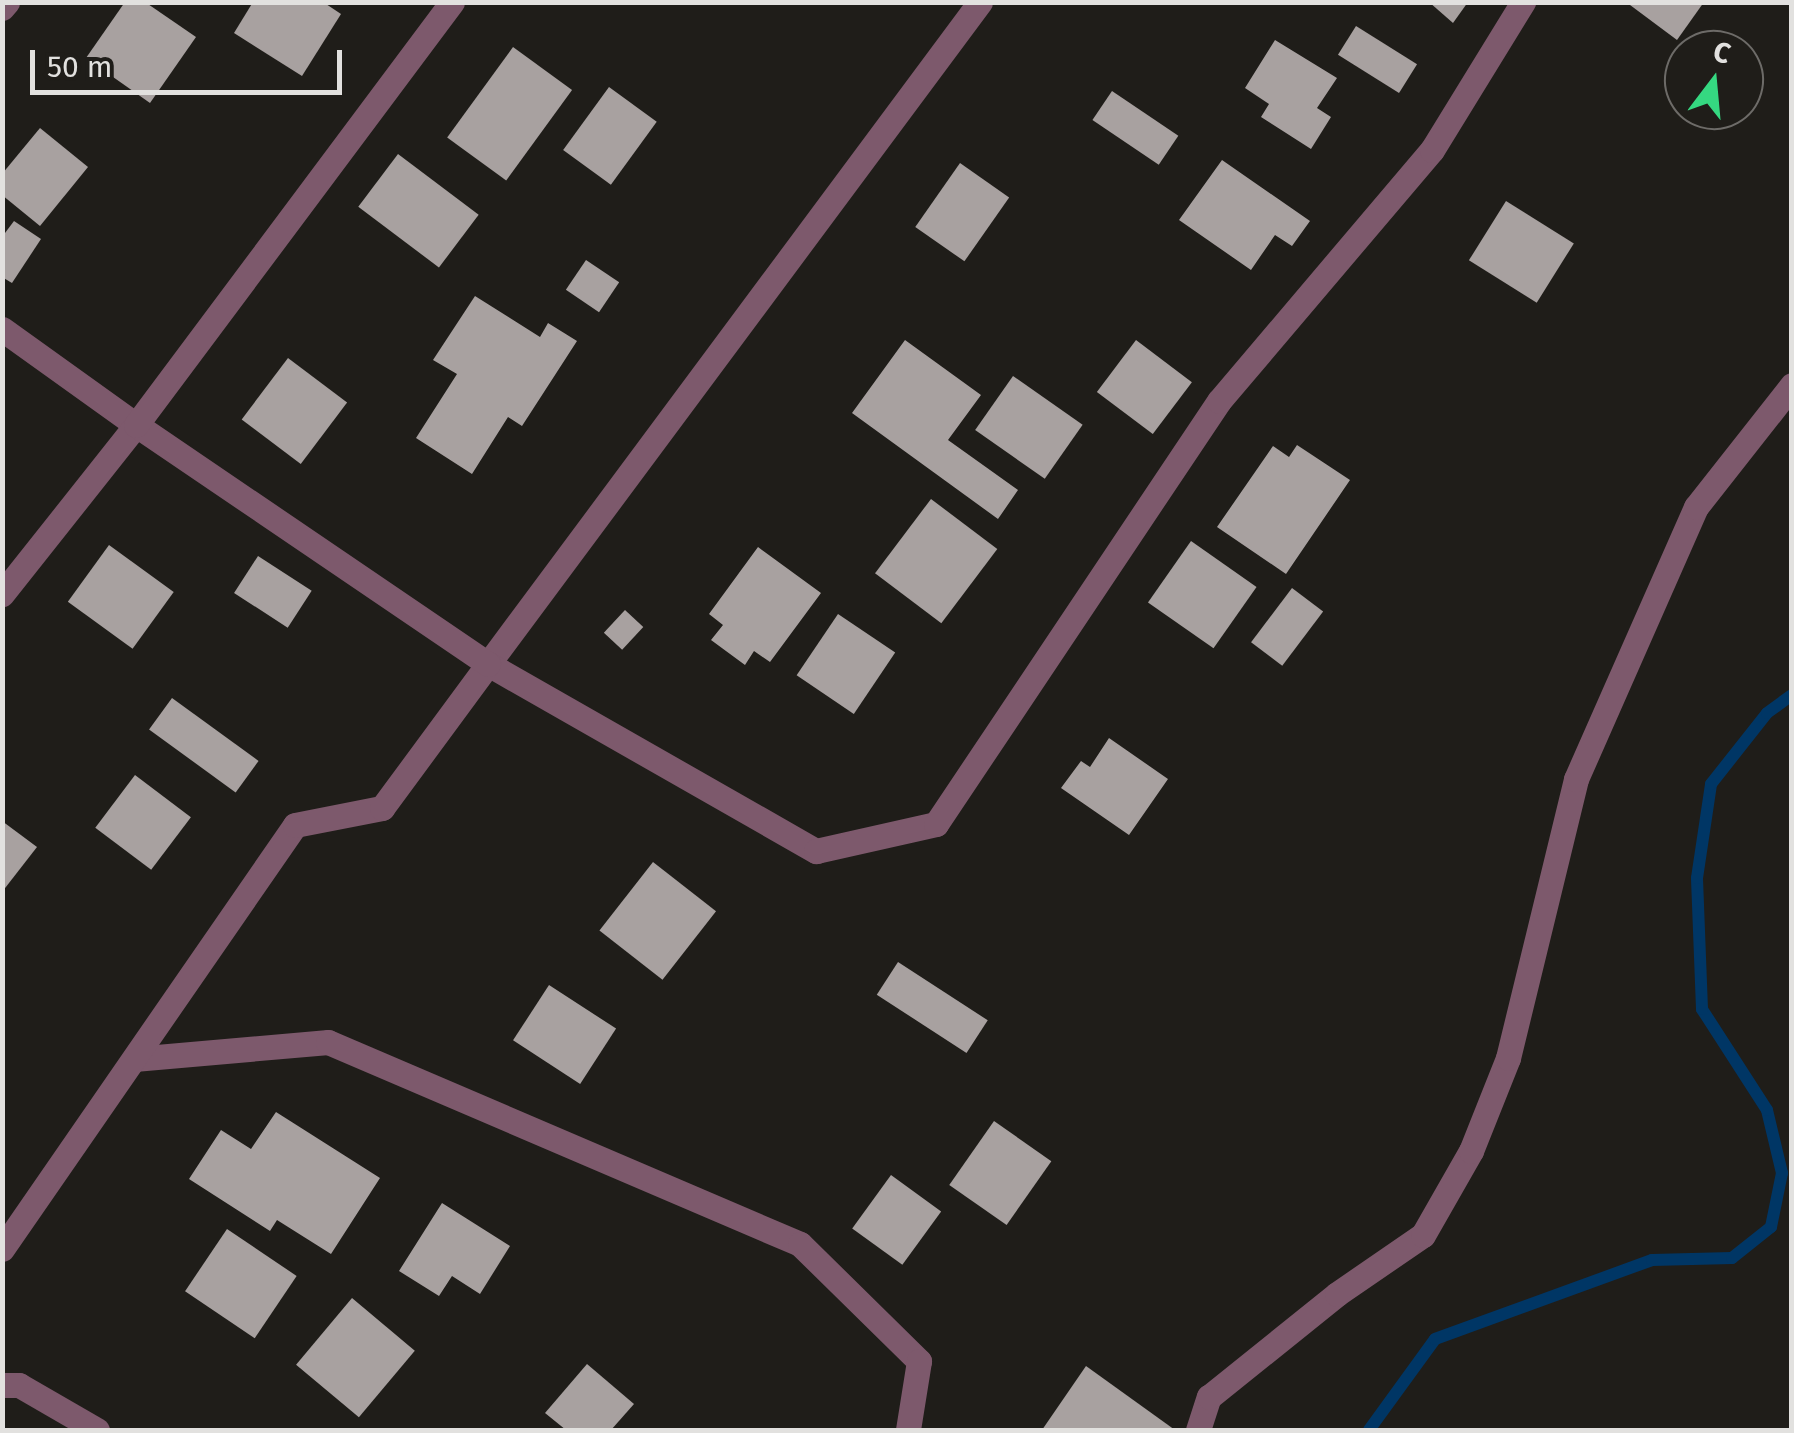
<!DOCTYPE html>
<meta charset="utf-8">
<style>
body{margin:0}
#map{position:relative;width:1794px;height:1433px;overflow:hidden;background:#1f1d19;font-family:"Fira Sans",sans-serif}
div>[style]{position:absolute}
[style*='--x']{left:calc(var(--x)*1px);top:calc(var(--y)*1px);width:calc(var(--w)*1px);rotate:calc(var(--a)*1deg)}
.stream>*{height:12px;margin:-6px;padding:0 6px;transform-origin:6px;border-radius:6px;background:#003665}
.building>*{inset:0;background:#a8a1a0;transform-origin:0 0}
.street>*{height:25px;margin:-12.5px;padding:0 12.5px;transform-origin:12.5px;border-radius:12.5px;background:#7d596c}
span{translate:-50% -50%;white-space:nowrap;text-align:center;line-height:1.15;-webkit-text-stroke:10px #1f1d19;paint-order:stroke}
.frame{position:absolute;inset:0;border:5px solid #e2e1df;pointer-events:none}
.north{position:absolute;left:1664px;top:30px;width:100px;height:100px;box-sizing:border-box;background:#1f1d19;border:2px solid #6d6b68;border-radius:50%;rotate:16deg;font-size:28px;font-weight:700;line-height:40px;text-align:center;color:#e2e1df}
.north::after{content:'';display:block;margin:auto;width:35px;height:45px;background:#35d881;clip-path:polygon(50% 0,100% 100%,50% 72%,0 100%)}
.scale{position:absolute;left:30px;top:50px;width:312px;height:45px;box-sizing:border-box;border:5px solid #e2e1df;border-top:0;padding-left:12px;font-size:30px;line-height:35px;white-space:nowrap;color:#e2e1df;-webkit-text-stroke:8px #1f1d19;paint-order:stroke}
</style>
<div id="map">
<div class="stream">
<i style="--x:1369;--y:1430;--w:112;--a:-54"></i>
<i style="--x:1435;--y:1339;--w:231;--a:-20"></i>
<i style="--x:1652;--y:1260;--w:80;--a:-1.4"></i>
<i style="--x:1732;--y:1258;--w:50;--a:-38.5"></i>
<i style="--x:1771;--y:1227;--w:55;--a:-78.5"></i>
<i style="--x:1782;--y:1173;--w:65;--a:-103.4"></i>
<i style="--x:1767;--y:1110;--w:120;--a:-122.8"></i>
<i style="--x:1702;--y:1009;--w:131;--a:-92.2"></i>
<i style="--x:1697;--y:878;--w:95;--a:-81.5"></i>
<i style="--x:1711;--y:784;--w:90;--a:-51.7"></i>
<i style="--x:1767;--y:713;--w:31;--a:-36"></i>
</div>
<div class="building">
<i style="clip-path:polygon(125px 2px,145px 2px,196px 37px,150px 103px,86px 58px)"></i>
<i style="clip-path:polygon(253px 2px,323px 2px,341px 14px,302px 76px,234px 33px)"></i>
<i style="clip-path:polygon(1429px 2px,1468px 2px,1453px 23px)"></i>
<i style="clip-path:polygon(1626px 2px,1704px 2px,1677px 40px)"></i>
<i style="left:1356px;top:26px;width:72px;height:34px;rotate:32deg"></i>
<i style="clip-path:polygon(1275px 40px,1337px 78px,1317px 108px,1331px 117px,1311px 149px,1261px 117px,1269px 104px,1245px 88px)"></i>
<i style="left:513px;top:47px;width:73px;height:112px;rotate:36deg"></i>
<i style="left:609px;top:87px;width:59px;height:78px;rotate:36deg"></i>
<i style="left:1112px;top:91px;width:80px;height:35px;rotate:34deg"></i>
<i style="clip-path:polygon(40px 128px,88px 167px,40px 226px,2px 195px,2px 174px)"></i>
<i style="left:398px;top:154px;width:101px;height:66px;rotate:37deg"></i>
<i style="clip-path:polygon(1222px 160px,1310px 221px,1292px 246px,1275px 235px,1251px 270px,1179px 220px)"></i>
<i style="left:960px;top:163px;width:60px;height:78px;rotate:35deg"></i>
<i style="left:1506px;top:201px;width:80px;height:70px;rotate:32deg"></i>
<i style="clip-path:polygon(14px 221px,41px 239px,12px 283px,2px 277px,2px 237px)"></i>
<i style="left:586px;top:260px;width:40px;height:36px;rotate:34deg"></i>
<i style="clip-path:polygon(475px 296px,540px 337px,548px 323px,577px 341px,522px 426px,508px 417px,472px 474px,416px 438px,457px 374px,433px 360px)"></i>
<i style="clip-path:polygon(905px 340px,981px 395px,948px 440px,1018px 490px,998px 519px,852px 413px)"></i>
<i style="left:1136px;top:340px;width:70px;height:65px;rotate:37deg"></i>
<i style="left:288px;top:358px;width:74px;height:77px;rotate:37deg"></i>
<i style="left:1013px;top:376px;width:85px;height:66px;rotate:35deg"></i>
<i style="clip-path:polygon(1297px 445px,1350px 480px,1286px 574px,1217px 527px,1273px 446px,1289px 457px)"></i>
<i style="left:931px;top:499px;width:83px;height:93px;rotate:37deg"></i>
<i style="left:1191px;top:541px;width:80px;height:75px;rotate:35deg"></i>
<i style="left:109px;top:545px;width:80px;height:70px;rotate:36deg"></i>
<i style="clip-path:polygon(758px 547px,821px 593px,770px 662px,754px 651px,745px 665px,711px 640px,723px 625px,709px 614px)"></i>
<i style="left:258px;top:556px;width:64px;height:44px;rotate:33deg"></i>
<i style="left:1292px;top:588px;width:39px;height:68px;rotate:37deg"></i>
<i style="left:625px;top:610px;width:25px;height:31px;rotate:43deg"></i>
<i style="left:838px;top:614px;width:69px;height:74px;rotate:34deg"></i>
<i style="left:172px;top:698px;width:107px;height:39px;rotate:36deg"></i>
<i style="clip-path:polygon(1109px 738px,1168px 779px,1129px 835px,1061px 788px,1081px 761px,1090px 767px)"></i>
<i style="left:135px;top:775px;width:70px;height:66px;rotate:37deg"></i>
<i style="clip-path:polygon(2px 821px,37px 847px,2px 892px)"></i>
<i style="left:653px;top:862px;width:80px;height:87px;rotate:38deg"></i>
<i style="left:898px;top:962px;width:107px;height:39px;rotate:33deg"></i>
<i style="left:549px;top:985px;width:80px;height:66px;rotate:33deg"></i>
<i style="clip-path:polygon(276px 1112px,380px 1178px,331px 1254px,277px 1220px,270px 1231px,189px 1179px,221px 1130px,251px 1149px)"></i>
<i style="left:994px;top:1121px;width:70px;height:78px;rotate:35deg"></i>
<i style="left:891px;top:1175px;width:62px;height:66px;rotate:36deg"></i>
<i style="clip-path:polygon(442px 1203px,510px 1246px,480px 1294px,452px 1276px,439px 1296px,399px 1271px)"></i>
<i style="left:227px;top:1229px;width:84px;height:75px;rotate:34deg"></i>
<i style="left:352px;top:1298px;width:82px;height:87px;rotate:40deg"></i>
<i style="clip-path:polygon(587px 1364px,634px 1404px,611px 1430px,566px 1430px,545px 1413px)"></i>
<i style="clip-path:polygon(1086px 1366px,1175px 1430px,1042px 1430px)"></i>
</div>
<div class="street">
<i style="--x:980;--y:2;--w:825;--a:126.62"></i>
<i style="--x:488;--y:664;--w:378;--a:29.7"></i>
<i style="--x:816;--y:851;--w:123;--a:-12.7"></i>
<i style="--x:936;--y:824;--w:509;--a:-56.22"></i>
<i style="--x:1219;--y:401;--w:329;--a:-49.7"></i>
<i style="--x:1432;--y:150;--w:174;--a:-58.4"></i>
<i style="--x:2;--y:8;--w:8;--a:-50"></i>
<i style="--x:2;--y:329;--w:165;--a:35.6"></i>
<i style="--x:136;--y:425;--w:216;--a:128.4"></i>
<i style="--x:134;--y:1059;--w:195;--a:-5"></i>
<i style="--x:328;--y:1042;--w:513;--a:23.17"></i>
<i style="--x:800;--y:1244;--w:167;--a:44.5"></i>
<i style="--x:919;--y:1361;--w:70;--a:99.1"></i>
<i style="--x:2;--y:1249;--w:515;--a:-55.35"></i>
<i style="--x:295;--y:825;--w:89;--a:-11.1"></i>
<i style="--x:382;--y:808;--w:179;--a:-53.6"></i>
<i style="--x:488;--y:664;--w:425;--a:-145.8"></i>
<i style="--x:136;--y:425;--w:528;--a:-53.24"></i>
<i style="--x:2;--y:1385;--w:17;--a:0"></i>
<i style="--x:19;--y:1385;--w:90;--a:30"></i>
<i style="--x:1198;--y:1430;--w:35;--a:-72"></i>
<i style="--x:1209;--y:1397;--w:164;--a:-38.8"></i>
<i style="--x:1337;--y:1294;--w:104;--a:-34.5"></i>
<i style="--x:1423;--y:1235;--w:97;--a:-60.3"></i>
<i style="--x:1471;--y:1151;--w:100;--a:-68.3"></i>
<i style="--x:1508;--y:1058;--w:287;--a:-76.3"></i>
<i style="--x:1576;--y:779;--w:297;--a:-66.2"></i>
<i style="--x:1696;--y:507;--w:155;--a:-51.8"></i>
</div>
<div class="frame"></div>
<div class="north">С</div>
<div class="scale">50 m</div>
</div>
